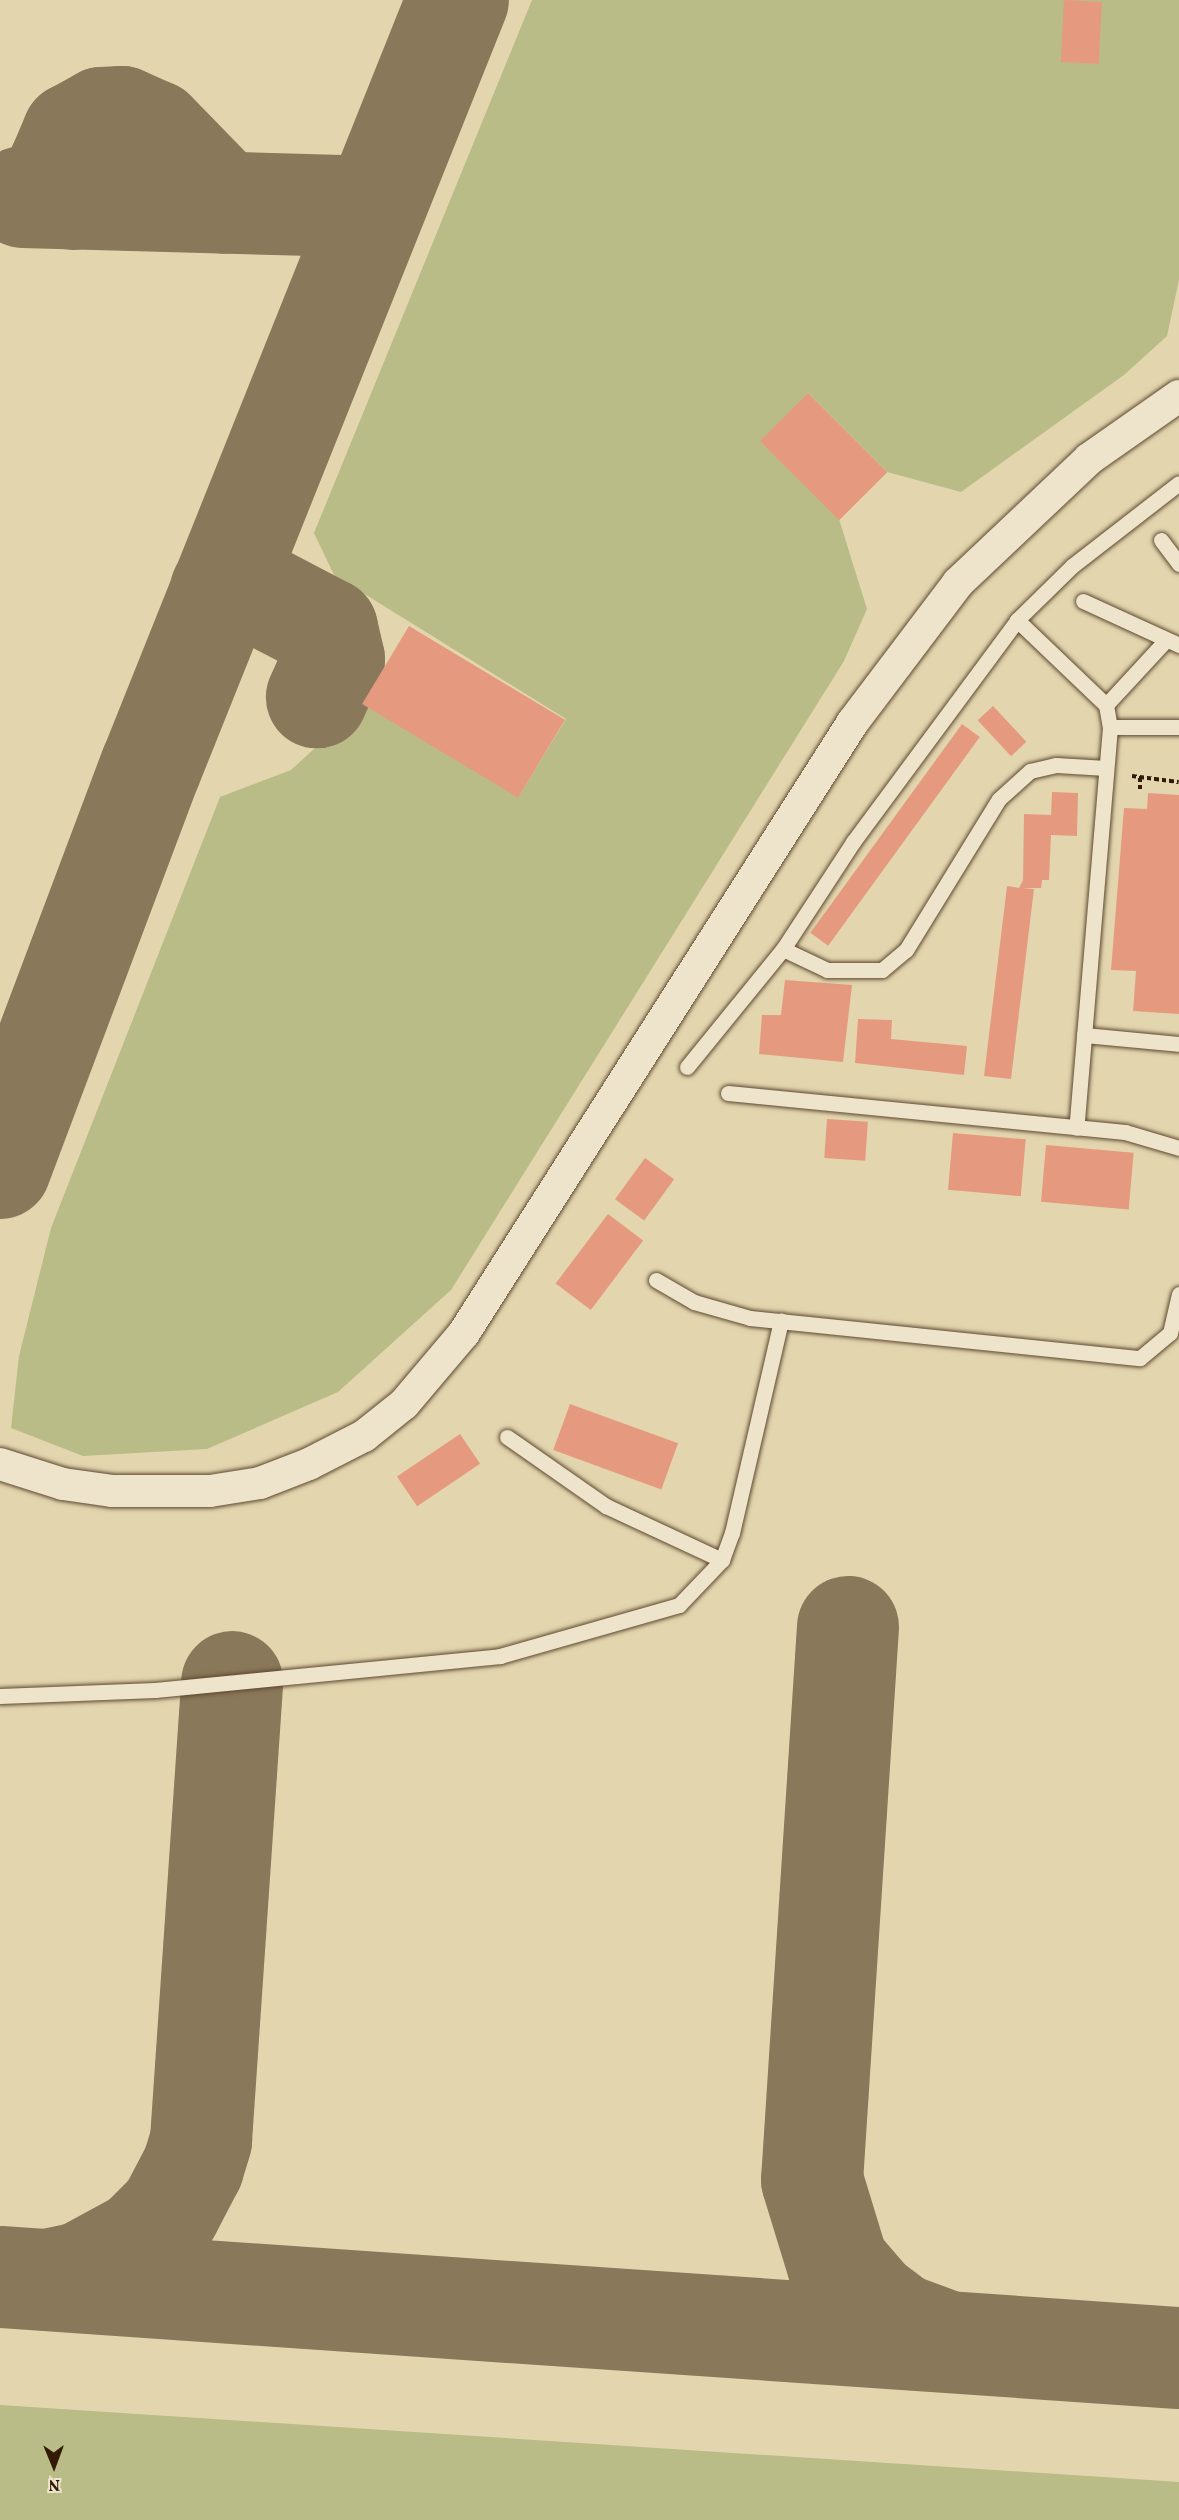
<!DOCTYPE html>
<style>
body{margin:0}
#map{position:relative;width:1179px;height:2520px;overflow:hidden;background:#e3d6af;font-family:Vollkorn,serif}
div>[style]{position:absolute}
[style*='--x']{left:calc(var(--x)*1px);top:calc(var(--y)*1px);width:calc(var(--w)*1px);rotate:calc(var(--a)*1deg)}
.green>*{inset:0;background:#b9bc87}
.taxiway>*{height:102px;margin:-51px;padding:0 51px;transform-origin:51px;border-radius:51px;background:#8a785a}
.building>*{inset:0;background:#e59a80;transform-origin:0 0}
.path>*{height:4px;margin-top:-2px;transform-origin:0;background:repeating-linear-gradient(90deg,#321a04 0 4.5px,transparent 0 7.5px)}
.roads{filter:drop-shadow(0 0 2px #5e492f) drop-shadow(0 0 2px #5e492f)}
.lane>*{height:15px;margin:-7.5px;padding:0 7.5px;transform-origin:7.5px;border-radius:7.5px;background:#ede4cb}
.street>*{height:32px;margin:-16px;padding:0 16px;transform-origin:16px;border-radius:16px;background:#ede4cb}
span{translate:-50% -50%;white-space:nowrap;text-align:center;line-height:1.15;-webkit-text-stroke:5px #ede4cb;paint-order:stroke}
.north{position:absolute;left:24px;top:2436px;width:60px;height:60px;-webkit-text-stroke:4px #ede4cb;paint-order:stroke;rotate:179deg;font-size:16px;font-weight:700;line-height:24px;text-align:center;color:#321a04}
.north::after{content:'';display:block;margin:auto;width:21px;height:27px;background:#321a04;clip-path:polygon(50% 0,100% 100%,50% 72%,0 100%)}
</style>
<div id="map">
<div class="green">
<i style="clip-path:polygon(532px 0,1179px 0,1179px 280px,1167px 336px,1124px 375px,961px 492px,887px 472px,808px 393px,761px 442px,839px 519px,867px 609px,844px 661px,451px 1290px,338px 1392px,207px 1449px,83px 1456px,11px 1428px,19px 1356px,51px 1228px,220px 797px,291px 770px,363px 704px,519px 796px,566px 719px,334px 575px,314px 533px)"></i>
<i style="clip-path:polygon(0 2405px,1179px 2482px,1179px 2520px,0 2520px)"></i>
</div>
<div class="taxiway">
<i style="--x:23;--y:197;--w:327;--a:1.6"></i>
<i style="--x:350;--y:206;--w:26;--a:50"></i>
<i style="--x:73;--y:199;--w:35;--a:-114"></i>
<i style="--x:59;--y:167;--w:36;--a:-67"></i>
<i style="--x:73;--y:134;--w:33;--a:-29"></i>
<i style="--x:102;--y:118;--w:20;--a:-3"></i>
<i style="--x:122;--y:117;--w:35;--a:24"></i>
<i style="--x:154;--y:131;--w:100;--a:45.8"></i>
<i style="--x:221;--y:590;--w:37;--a:5"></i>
<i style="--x:258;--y:593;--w:78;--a:27.6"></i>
<i style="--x:327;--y:629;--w:31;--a:77"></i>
<i style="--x:334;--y:659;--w:42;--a:114.1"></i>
<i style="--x:0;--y:1168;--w:428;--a:-69.4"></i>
<i style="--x:151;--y:767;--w:826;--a:-68.19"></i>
<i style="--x:848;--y:1627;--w:554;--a:93.72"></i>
<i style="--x:812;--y:2180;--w:89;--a:73"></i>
<i style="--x:838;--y:2265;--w:49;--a:49.1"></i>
<i style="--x:870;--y:2302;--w:36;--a:37"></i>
<i style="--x:899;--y:2324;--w:49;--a:20.3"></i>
<i style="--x:0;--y:2277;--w:1182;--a:3.93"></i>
<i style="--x:48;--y:2280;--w:34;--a:-12"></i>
<i style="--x:81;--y:2273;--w:67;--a:-28.5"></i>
<i style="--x:140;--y:2241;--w:42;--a:-45"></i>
<i style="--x:170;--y:2211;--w:50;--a:-62.4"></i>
<i style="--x:193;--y:2167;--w:28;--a:-73"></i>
<i style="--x:201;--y:2140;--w:459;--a:-86.1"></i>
</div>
<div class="building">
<i style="left:1064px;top:0;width:38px;height:62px;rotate:3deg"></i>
<i style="left:808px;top:393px;width:112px;height:68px;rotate:45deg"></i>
<i style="left:409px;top:626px;width:182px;height:91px;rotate:31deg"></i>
<i style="left:993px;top:706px;width:49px;height:21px;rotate:47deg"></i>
<i style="left:962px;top:724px;width:22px;height:258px;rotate:36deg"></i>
<i style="clip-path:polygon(1052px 792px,1078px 793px,1077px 836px,1051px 835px,1049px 880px,1042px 880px,1041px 888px,1022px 888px,1034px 889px,1011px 1079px,984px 1076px,1007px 886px,1019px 888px,1023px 880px,1024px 814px,1051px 815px)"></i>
<i style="clip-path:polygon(1148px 793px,1179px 795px,1179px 1014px,1133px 1011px,1136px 971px,1111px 970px,1124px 808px,1147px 809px)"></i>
<i style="clip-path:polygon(785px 980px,852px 985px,843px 1062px,759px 1054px,762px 1015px,781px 1015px)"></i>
<i style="clip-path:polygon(858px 1019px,892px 1020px,891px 1039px,967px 1046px,964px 1075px,855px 1063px)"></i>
<i style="left:827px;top:1119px;width:41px;height:39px;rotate:4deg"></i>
<i style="left:953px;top:1133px;width:73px;height:57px;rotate:5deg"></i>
<i style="left:1046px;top:1145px;width:88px;height:57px;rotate:5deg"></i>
<i style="left:645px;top:1158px;width:36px;height:51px;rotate:36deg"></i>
<i style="left:608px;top:1214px;width:44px;height:87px;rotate:37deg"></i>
<i style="left:570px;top:1404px;width:115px;height:49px;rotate:20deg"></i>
<i style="left:460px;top:1434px;width:36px;height:76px;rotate:56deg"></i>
</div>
<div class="path">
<i style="--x:1132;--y:776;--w:47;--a:7.3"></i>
<i style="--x:1140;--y:789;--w:11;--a:-90"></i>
</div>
<div class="roads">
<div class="lane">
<i style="--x:1161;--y:540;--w:30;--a:53"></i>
<i style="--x:1083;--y:601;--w:106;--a:24.6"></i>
<i style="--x:1017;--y:620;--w:123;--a:43.7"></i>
<i style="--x:1106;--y:705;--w:22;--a:80"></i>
<i style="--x:1110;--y:727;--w:402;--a:94.8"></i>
<i style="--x:1106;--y:705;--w:88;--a:-47.3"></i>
<i style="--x:1110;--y:727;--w:69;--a:0"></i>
<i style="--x:783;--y:949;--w:49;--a:25.5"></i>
<i style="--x:827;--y:970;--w:55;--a:0"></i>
<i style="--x:882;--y:970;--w:31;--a:-40"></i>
<i style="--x:906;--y:950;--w:177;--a:-58.4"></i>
<i style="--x:999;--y:799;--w:42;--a:-42.1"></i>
<i style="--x:1030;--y:771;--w:27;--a:-13"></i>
<i style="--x:1056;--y:765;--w:50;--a:3.4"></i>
<i style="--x:1084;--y:1035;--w:95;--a:5.4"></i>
<i style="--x:687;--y:1067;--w:152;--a:-50.9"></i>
<i style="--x:783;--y:949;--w:128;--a:-56.8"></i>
<i style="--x:853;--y:842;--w:276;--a:-53.5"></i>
<i style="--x:1017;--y:620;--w:77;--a:-44.5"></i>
<i style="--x:1072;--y:566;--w:135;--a:-37.8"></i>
<i style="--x:728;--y:1093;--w:399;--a:5.6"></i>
<i style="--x:1125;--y:1132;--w:56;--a:16.5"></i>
<i style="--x:656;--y:1280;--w:44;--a:30.1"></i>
<i style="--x:694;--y:1302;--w:58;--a:15.9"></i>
<i style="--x:750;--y:1318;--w:392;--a:5.9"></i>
<i style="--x:1140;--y:1358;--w:39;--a:-40"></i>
<i style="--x:1170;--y:1333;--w:40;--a:-77"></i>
<i style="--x:507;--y:1437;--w:121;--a:34.9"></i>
<i style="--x:606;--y:1506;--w:128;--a:25"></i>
<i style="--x:0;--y:1696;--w:155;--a:-2.2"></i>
<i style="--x:155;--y:1690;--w:347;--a:-5.6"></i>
<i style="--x:500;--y:1656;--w:186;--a:-15.9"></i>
<i style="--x:679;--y:1605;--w:62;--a:-46.3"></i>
<i style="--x:722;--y:1560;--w:29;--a:-70"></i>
<i style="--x:732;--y:1533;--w:218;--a:-77"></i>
</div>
<div class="street">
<i style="--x:0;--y:1464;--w:66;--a:17.6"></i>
<i style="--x:63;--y:1484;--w:49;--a:8.1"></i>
<i style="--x:112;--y:1491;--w:98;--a:0"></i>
<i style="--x:210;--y:1491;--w:51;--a:-9.1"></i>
<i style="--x:260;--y:1483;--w:53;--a:-21.2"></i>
<i style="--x:309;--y:1464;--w:62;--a:-27"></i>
<i style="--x:364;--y:1436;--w:51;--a:-38.7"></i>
<i style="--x:404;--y:1404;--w:93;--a:-49.8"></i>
<i style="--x:464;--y:1333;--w:724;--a:-57.52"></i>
<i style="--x:853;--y:722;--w:174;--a:-52.9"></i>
<i style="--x:958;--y:583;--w:180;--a:-43.4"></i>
<i style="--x:1089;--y:459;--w:110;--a:-35"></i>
</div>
</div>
<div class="north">N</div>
</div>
